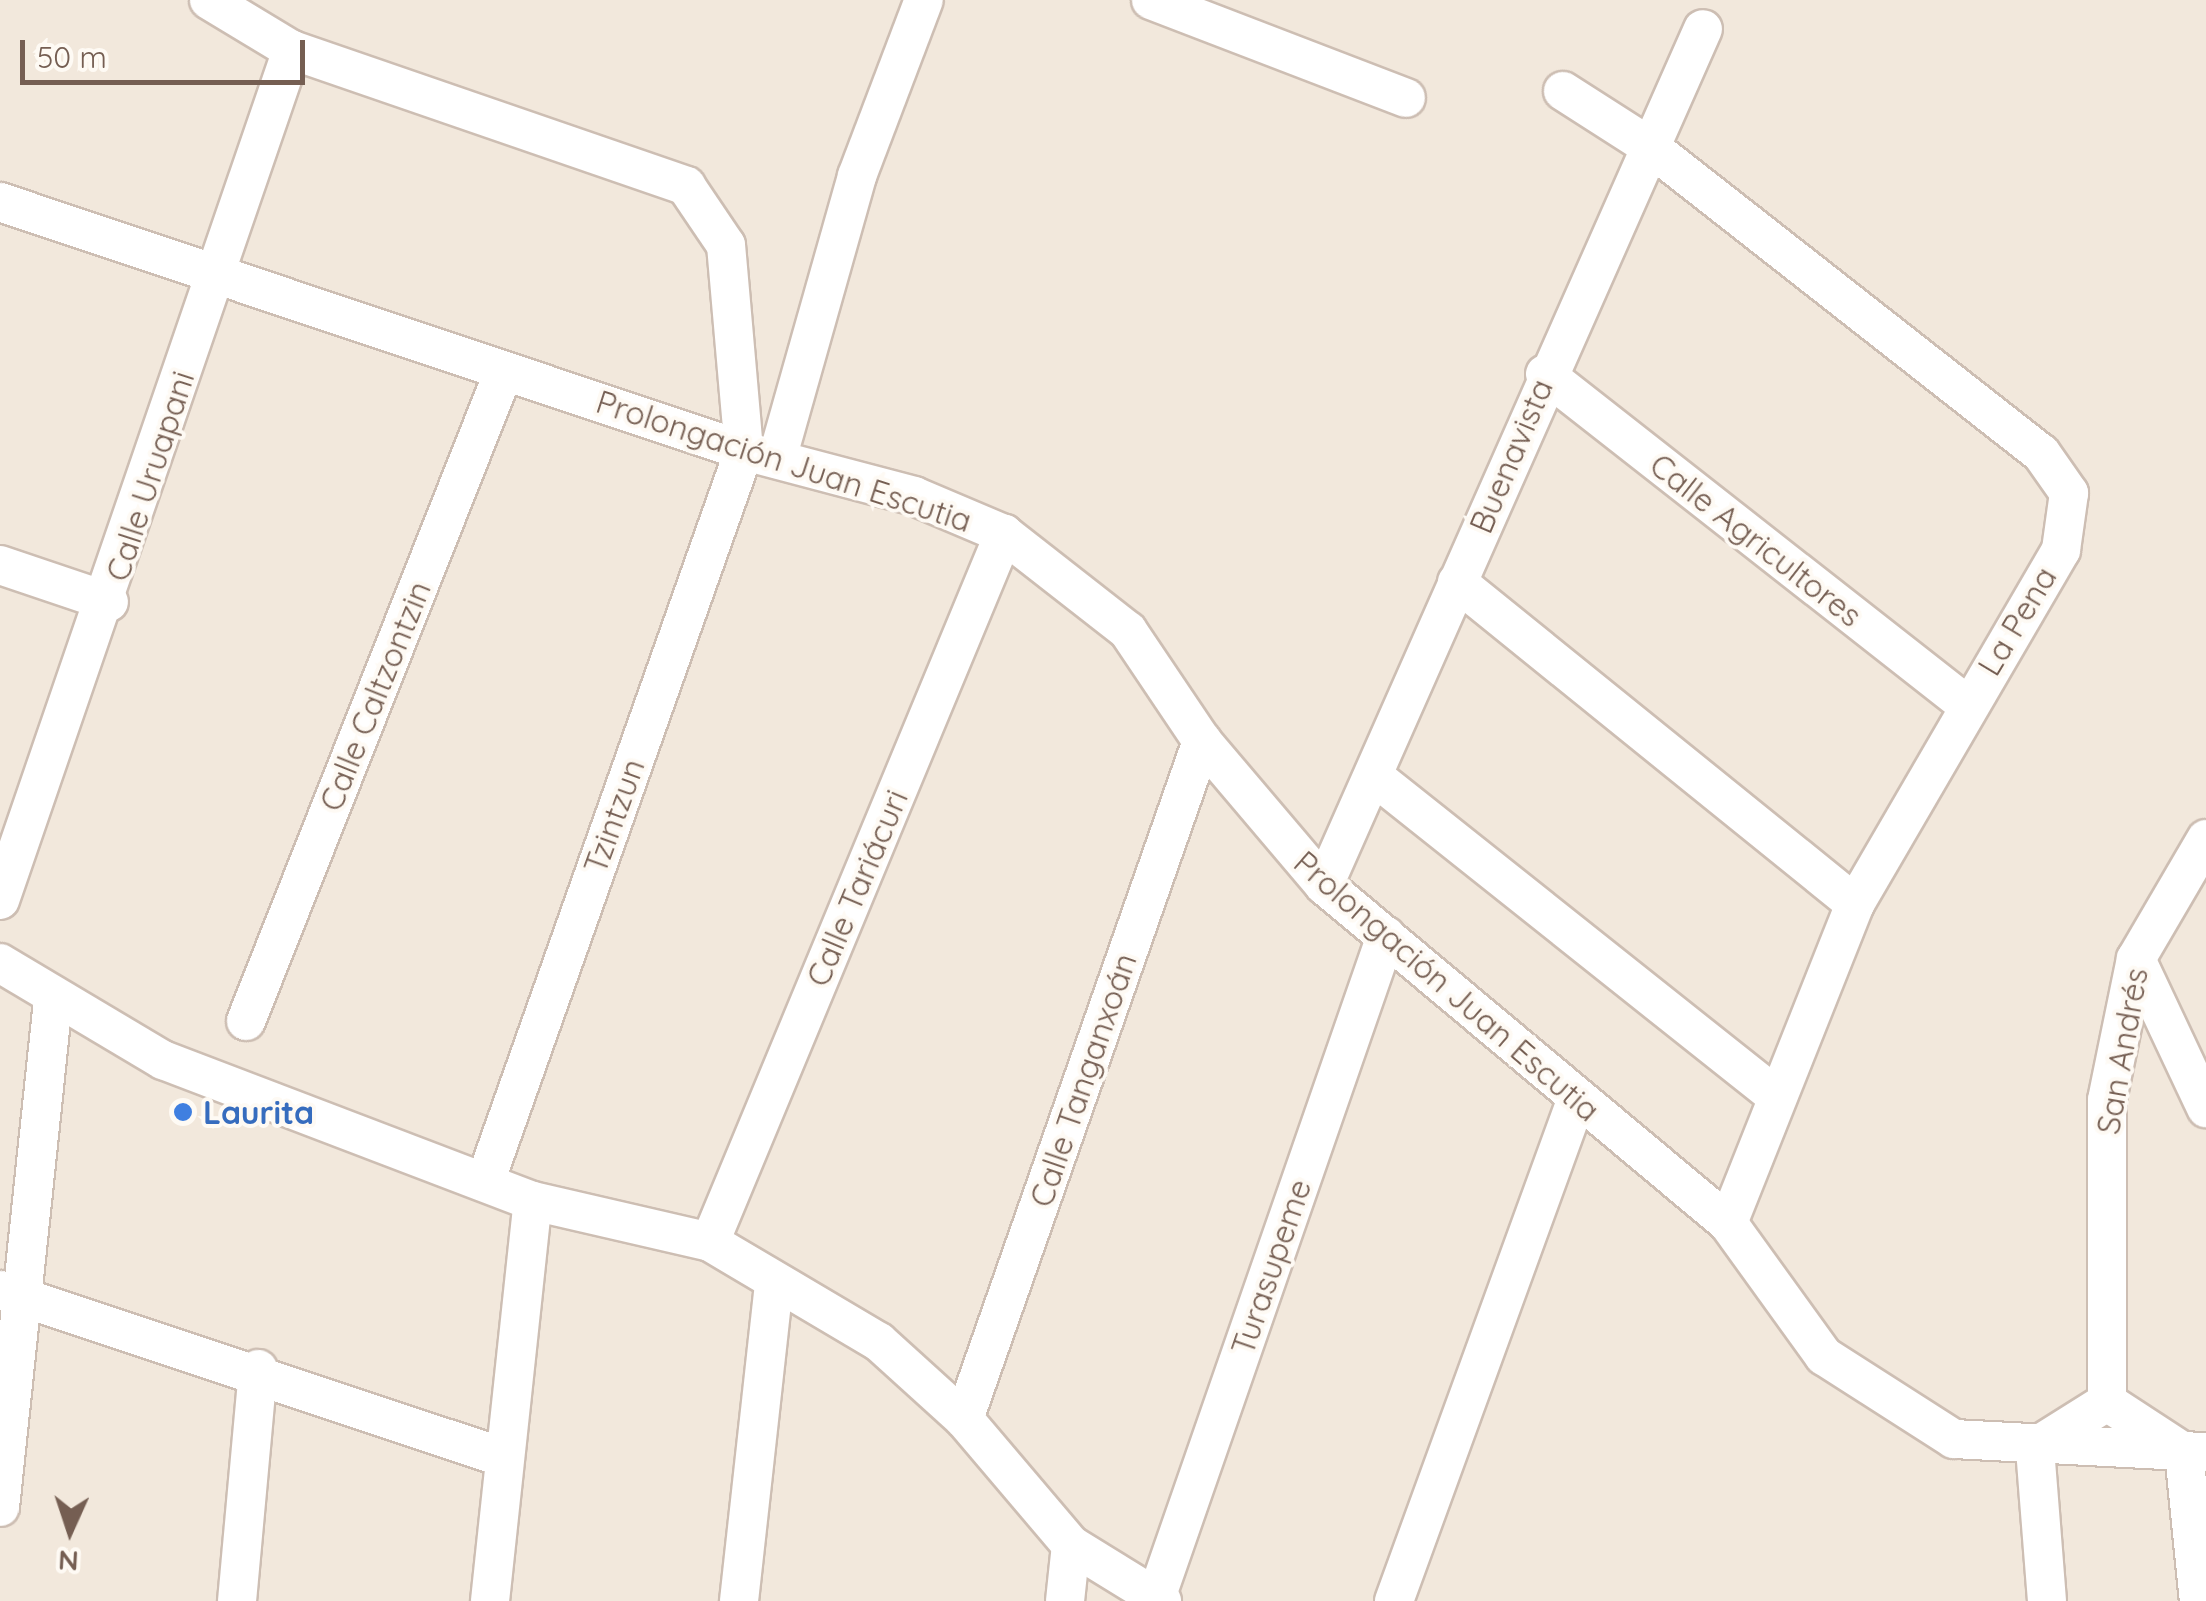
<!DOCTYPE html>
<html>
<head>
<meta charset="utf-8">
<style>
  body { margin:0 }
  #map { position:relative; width:2206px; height:1601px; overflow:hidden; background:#fbf6ed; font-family:Quicksand,sans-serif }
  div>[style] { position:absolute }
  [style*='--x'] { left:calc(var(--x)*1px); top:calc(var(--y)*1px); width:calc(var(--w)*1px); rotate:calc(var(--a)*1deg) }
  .residential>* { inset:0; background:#f2e8dc; transform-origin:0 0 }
  .roads { filter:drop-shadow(2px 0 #cdbeb3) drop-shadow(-2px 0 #cdbeb3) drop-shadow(0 2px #cdbeb3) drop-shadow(0 -2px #cdbeb3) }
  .minor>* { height:38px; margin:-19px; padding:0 19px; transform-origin:19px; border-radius:19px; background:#fff }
  .dots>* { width:28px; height:28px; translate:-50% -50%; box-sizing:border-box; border:5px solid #fefaf4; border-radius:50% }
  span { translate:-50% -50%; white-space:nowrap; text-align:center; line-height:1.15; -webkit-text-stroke:8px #fefaf4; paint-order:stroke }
  .street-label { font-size:32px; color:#755e52 }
  .shop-label { font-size:32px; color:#366cbe; font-weight:700 }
  .left { translate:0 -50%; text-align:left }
  .north { position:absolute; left:20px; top:1481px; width:100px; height:100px; -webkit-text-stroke:8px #fefaf4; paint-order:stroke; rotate:183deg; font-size:28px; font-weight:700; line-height:40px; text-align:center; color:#755e52 }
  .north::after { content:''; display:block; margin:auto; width:35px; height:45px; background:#755e52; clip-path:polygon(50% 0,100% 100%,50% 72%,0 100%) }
  .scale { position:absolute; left:20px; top:40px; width:285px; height:45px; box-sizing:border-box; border:5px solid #755e52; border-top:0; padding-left:12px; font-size:30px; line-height:35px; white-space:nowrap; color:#755e52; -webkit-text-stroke:8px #fefaf4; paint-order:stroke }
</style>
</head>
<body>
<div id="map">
  <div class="residential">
    <div style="left:0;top:0;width:2206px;height:1601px"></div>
  </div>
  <div class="roads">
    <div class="minor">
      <div style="--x:209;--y:0;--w:97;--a:31.1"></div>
      <div style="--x:292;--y:50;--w:417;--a:19"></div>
      <div style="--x:686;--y:186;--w:71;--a:55.9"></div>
      <div style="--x:726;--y:245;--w:207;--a:85"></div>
      <div style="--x:744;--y:451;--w:776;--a:109.51"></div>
      <div style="--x:1151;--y:0;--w:273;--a:21"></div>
      <div style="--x:1563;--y:91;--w:102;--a:32.6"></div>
      <div style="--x:1649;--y:146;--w:498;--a:38.1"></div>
      <div style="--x:2041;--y:453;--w:49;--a:55"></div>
      <div style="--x:2069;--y:493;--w:58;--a:98"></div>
      <div style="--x:2061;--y:550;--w:410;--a:120.2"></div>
      <div style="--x:1855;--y:904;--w:343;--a:111.7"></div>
      <div style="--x:0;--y:202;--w:785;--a:18.5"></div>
      <div style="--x:744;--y:451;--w:176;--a:14.8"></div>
      <div style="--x:914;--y:496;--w:98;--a:22.9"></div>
      <div style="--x:1004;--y:534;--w:157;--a:38"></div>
      <div style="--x:1128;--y:631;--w:133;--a:56.1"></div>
      <div style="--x:1202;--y:741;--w:189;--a:49.7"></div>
      <div style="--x:1324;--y:885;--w:527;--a:39.92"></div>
      <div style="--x:1728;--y:1223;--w:164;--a:54.2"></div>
      <div style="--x:1824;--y:1356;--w:154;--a:32.6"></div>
      <div style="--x:1954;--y:1439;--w:252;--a:3"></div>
      <div style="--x:1545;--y:374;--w:536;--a:38.11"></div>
      <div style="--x:777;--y:459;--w:294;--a:-74.2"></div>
      <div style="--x:857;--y:176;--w:188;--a:-69.2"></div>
      <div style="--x:0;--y:565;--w:115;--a:18.7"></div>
      <div style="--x:1457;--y:582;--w:512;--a:38.97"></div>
      <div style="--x:1376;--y:778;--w:506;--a:38.5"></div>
      <div style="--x:1324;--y:885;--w:936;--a:-66.12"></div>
      <div style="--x:0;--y:900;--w:899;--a:-71.04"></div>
      <div style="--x:2136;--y:959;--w:165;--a:64.8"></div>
      <div style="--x:0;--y:963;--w:190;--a:30.8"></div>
      <div style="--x:163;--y:1060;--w:396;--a:20.9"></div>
      <div style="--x:533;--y:1201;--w:182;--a:13"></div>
      <div style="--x:710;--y:1242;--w:196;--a:30.6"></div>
      <div style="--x:879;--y:1342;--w:115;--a:42.2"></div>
      <div style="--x:964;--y:1419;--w:165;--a:49.7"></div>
      <div style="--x:1071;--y:1545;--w:107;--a:31.6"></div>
      <div style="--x:246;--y:1021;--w:699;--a:-68.35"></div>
      <div style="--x:710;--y:1242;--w:767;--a:-67.45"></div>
      <div style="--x:0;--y:1290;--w:529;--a:18.4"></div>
      <div style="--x:2107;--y:1402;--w:302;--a:-90"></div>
      <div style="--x:2107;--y:1100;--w:144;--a:-78.4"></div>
      <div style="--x:2136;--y:959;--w:139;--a:-59.7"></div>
      <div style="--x:2107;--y:1402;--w:90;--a:33.2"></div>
      <div style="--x:964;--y:1419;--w:719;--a:-70.66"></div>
      <div style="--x:2184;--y:1452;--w:150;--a:84.3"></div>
      <div style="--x:0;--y:1507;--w:509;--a:-84.02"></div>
      <div style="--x:1156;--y:1598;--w:701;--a:-70.84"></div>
      <div style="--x:237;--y:1601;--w:233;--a:-84.8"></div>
      <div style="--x:490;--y:1601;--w:402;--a:-83.9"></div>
      <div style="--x:739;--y:1601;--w:320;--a:-83.7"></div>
      <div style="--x:1065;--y:1601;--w:56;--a:-83.9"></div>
      <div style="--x:1394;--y:1601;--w:532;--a:-70"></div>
      <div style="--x:2047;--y:1601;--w:154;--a:-94.5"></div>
      <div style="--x:2035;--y:1447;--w:85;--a:-32"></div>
    </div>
  </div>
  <div class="dots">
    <div style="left:183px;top:1112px;background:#3f7fe0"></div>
  </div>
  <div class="street-label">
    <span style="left:1511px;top:456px;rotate:-67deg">Buenavista</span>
    <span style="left:784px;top:461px;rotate:18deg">Prolongación Juan Escutia</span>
    <span style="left:150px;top:476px;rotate:-72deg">Calle Uruapani</span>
    <span style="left:1756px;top:540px;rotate:38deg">Calle Agricultores</span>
    <span style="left:2017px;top:621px;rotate:-59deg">La Pena</span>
    <span style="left:375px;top:696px;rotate:-68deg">Calle Caltzontzin</span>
    <span style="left:614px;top:816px;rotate:-70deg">Tzintzun</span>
    <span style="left:857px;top:888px;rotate:-67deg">Calle Tariácuri</span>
    <span style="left:1447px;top:986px;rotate:41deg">Prolongación Juan Escutia</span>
    <span style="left:2122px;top:1051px;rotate:-80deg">San Andrés</span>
    <span style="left:1083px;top:1080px;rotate:-71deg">Calle Tanganxoán</span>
    <span style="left:1271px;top:1267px;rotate:-71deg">Turasupeme</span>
  </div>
  <div class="shop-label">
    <span class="left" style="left:203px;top:1112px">Laurita</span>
  </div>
  <div class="north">N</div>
  <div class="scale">50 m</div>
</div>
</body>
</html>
